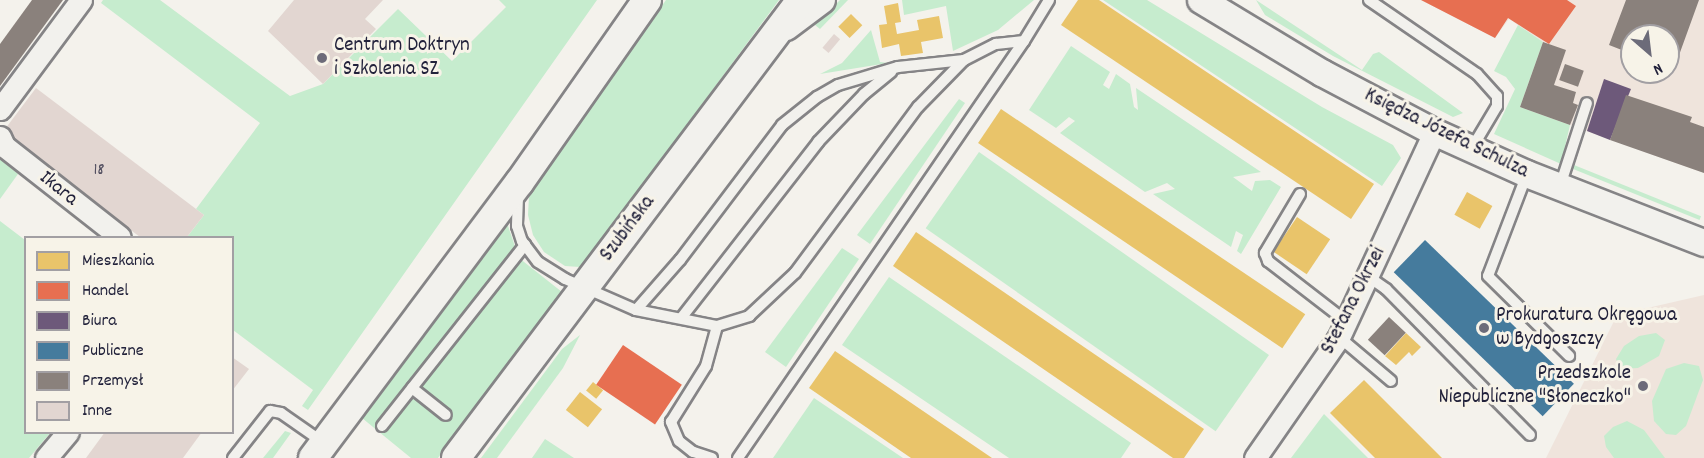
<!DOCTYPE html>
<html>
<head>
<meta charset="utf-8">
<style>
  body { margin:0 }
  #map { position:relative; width:1704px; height:458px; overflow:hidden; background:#f4f2ec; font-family:Dekko,sans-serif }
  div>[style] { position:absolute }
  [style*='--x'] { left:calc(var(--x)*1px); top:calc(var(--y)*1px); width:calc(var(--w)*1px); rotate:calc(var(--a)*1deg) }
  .built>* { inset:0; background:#efe4dc }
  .green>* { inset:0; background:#c6ecce; transform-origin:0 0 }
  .homes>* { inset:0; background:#e9c46a; transform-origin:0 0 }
  .shops>* { inset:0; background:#e76f51; transform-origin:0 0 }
  .offices>* { inset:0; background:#6d597a }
  .public>* { inset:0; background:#457b9d; transform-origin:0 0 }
  .industry>* { inset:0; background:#8a817c; transform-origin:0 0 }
  .building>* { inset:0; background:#e2d6d1; transform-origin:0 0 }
  .roads { filter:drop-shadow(2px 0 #858486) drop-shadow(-2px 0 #858486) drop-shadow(0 2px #858486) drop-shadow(0 -2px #858486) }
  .service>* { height:10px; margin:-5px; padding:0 5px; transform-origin:5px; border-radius:5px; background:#f2f1ed }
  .minor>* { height:21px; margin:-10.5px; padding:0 10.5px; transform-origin:10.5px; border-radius:10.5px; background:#f2f1ed }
  .tertiary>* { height:26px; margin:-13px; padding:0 13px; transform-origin:13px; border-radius:13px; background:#f2f1ed }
  .secondary>* { height:28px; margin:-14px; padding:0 14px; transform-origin:14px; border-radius:14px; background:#f2f1ed }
  .dots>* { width:16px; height:16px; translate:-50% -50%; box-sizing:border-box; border:3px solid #f7f3e8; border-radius:50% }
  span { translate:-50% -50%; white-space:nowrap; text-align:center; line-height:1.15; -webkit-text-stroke:6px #f7f3e8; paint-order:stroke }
  .number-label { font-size:18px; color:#524f60 }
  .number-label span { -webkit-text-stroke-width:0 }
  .poi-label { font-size:21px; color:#22223b }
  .left { translate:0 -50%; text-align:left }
  .right { translate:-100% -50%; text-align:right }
  .street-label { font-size:21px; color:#22223b }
  .legend { position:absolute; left:24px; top:236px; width:210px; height:198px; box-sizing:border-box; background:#f7f3e8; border:2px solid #a29fa3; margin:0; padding:8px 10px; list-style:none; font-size:18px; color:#22223b }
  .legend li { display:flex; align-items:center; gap:12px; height:30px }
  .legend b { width:30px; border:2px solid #a29fa3 }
  .north { position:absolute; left:1620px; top:24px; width:60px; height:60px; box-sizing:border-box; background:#f7f3e8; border:2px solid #a29fa3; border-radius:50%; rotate:152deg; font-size:16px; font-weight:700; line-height:24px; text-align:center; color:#22223b }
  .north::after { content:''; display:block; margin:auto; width:21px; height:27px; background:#6c6b79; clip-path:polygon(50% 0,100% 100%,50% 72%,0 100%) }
</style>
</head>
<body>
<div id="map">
  <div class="built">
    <div style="clip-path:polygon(evenodd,1421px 0,1704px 0,1704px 173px,1520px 107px,1543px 42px,1509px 19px,1495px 38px,1421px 0,1632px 36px,1668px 36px,1668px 72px,1632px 72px,1632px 36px)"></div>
    <div style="clip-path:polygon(1704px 295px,1704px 458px,1546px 458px,1617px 315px)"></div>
  </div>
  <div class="green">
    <div style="clip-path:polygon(103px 0,160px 0,290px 96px,323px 84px,398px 9px,452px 61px,506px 7px,499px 0,597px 0,308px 410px,302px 406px,313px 390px,233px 330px,232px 237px,187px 237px,204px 215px,196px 209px,260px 123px,101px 3px)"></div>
    <div style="clip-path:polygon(666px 0,779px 0,587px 260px,580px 267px,565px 266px,544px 252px,533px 235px,528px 215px,529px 196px)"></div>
    <div style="clip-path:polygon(840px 0,848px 0,820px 29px,815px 25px)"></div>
    <div style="clip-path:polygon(883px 0,1034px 0,998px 30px,953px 51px,946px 6px,904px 15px,902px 0)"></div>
    <div style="clip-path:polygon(1103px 0,1147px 0,1322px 107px,1393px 145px,1401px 158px,1382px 186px)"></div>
    <div style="clip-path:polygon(1256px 0,1362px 70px,1373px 54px,1379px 52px,1463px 113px,1453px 117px,1333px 56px,1265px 15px)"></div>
    <div style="clip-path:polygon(1518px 25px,1543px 42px,1520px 107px,1570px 125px,1561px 164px,1494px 134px,1515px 89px,1506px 77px,1494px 71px)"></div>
    <div style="clip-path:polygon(871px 30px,880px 62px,888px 63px,820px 74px,842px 63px)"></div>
    <div style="clip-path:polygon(1071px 46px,1110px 72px,1103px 85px,1109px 89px,1116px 74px,1130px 84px,1134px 107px,1138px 110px,1136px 88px,1261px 172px,1233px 177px,1252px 191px,1255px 181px,1270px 180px,1281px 187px,1241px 254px,1237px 251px,1243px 235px,1236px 231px,1231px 247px,1153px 194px,1175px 189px,1167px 183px,1145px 192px,1060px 133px,1075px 121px,1069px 117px,1056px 128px,1029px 110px)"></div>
    <div style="clip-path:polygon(959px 99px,965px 103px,870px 244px,857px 235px)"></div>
    <div style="left:979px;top:152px;width:354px;height:93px;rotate:35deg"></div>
    <div style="clip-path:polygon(0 159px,18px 174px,0 199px)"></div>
    <div style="left:1574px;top:165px;width:137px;height:4px;rotate:22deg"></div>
    <div style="clip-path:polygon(0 221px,25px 240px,26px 432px,50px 433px,29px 458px,0 458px)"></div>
    <div style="clip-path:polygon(507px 223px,519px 258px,562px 292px,438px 458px,411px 458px,362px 418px)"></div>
    <div style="clip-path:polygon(842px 248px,859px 259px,786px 367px,765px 352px)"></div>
    <div style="clip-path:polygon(889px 277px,1131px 443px,1121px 458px,1009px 458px,842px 345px)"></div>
    <div style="clip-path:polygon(1656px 333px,1665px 340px,1659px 356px,1638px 368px,1620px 369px,1616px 359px,1624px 346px,1639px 336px)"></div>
    <div style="clip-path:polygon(580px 335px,563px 368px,497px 458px,481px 458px,562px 349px)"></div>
    <div style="clip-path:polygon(1684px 363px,1699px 366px,1703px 380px,1686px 426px,1676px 435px,1666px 434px,1654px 421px,1652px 401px,1666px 369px)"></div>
    <div style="clip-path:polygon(814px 398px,903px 458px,773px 458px)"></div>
    <div style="clip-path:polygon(1324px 414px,1368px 458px,1291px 458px)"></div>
    <div style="clip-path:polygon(1627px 421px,1644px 430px,1665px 458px,1614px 458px,1606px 447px,1604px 436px,1613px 427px)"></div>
    <div style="clip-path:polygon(285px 431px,291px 433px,273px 458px,263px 458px)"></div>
    <div style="clip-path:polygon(545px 439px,574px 458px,532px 458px)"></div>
  </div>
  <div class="homes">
    <div style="clip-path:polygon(1078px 0,1099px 0,1374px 184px,1351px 219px,1061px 25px)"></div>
    <div style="clip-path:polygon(898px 3px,901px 22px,895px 23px,897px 34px,919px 30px,917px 20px,939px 16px,943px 38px,921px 42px,923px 53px,901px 56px,899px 44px,882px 48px,879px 25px,887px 24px,884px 6px)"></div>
    <div style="left:851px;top:14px;width:16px;height:18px;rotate:45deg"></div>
    <div style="left:1001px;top:109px;width:367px;height:41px;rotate:34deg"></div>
    <div style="left:1467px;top:192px;width:29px;height:26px;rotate:29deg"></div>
    <div style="left:1297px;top:217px;width:40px;height:42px;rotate:34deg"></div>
    <div style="clip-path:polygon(916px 232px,1204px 429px,1184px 458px,1173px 458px,893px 266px)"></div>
    <div style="clip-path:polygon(1406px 333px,1421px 347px,1412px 356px,1409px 352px,1396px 365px,1385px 356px)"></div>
    <div style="clip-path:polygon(835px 351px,992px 458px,911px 458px,809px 388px)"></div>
    <div style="clip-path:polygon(1364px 380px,1442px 458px,1375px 458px,1330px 413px)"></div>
    <div style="left:593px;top:382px;width:13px;height:11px;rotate:39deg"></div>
    <div style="left:580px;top:392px;width:28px;height:23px;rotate:38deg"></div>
  </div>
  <div class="shops">
    <div style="clip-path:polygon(1421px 0,1567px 0,1576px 6px,1549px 44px,1508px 18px,1495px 38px)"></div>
    <div style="left:623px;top:345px;width:71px;height:48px;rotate:34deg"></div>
  </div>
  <div class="offices">
    <div style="clip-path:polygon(1604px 79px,1631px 89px,1610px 140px,1587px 131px)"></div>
  </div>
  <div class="public">
    <div style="left:1425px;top:240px;width:207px;height:45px;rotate:44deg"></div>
  </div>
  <div class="industry">
    <div style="clip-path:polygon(32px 0,63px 0,0 86px,0 44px)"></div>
    <div style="clip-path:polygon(1626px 0,1699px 0,1674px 69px,1668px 67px,1668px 36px,1632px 36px,1632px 54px,1609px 45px)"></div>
    <div style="clip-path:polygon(1543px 42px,1566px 50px,1554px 85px,1576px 92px,1573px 103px,1578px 105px,1570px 125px,1520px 107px)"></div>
    <div style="left:1565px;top:64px;width:20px;height:17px;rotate:20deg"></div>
    <div style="clip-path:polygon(1626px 95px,1692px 117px,1690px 122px,1704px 127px,1704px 173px,1610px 140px)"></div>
    <div style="left:1389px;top:317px;width:23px;height:31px;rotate:43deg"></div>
  </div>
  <div class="building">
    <div style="clip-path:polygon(294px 0,383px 0,365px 19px,376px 29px,323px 84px,268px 31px)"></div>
    <div style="left:834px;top:34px;width:8px;height:18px;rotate:40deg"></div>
    <div style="clip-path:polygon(36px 88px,204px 215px,187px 237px,140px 237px,2px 133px)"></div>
    <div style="clip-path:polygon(232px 357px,249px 369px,232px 391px)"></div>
    <div style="clip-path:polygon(105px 432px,202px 432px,183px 458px,86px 458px)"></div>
  </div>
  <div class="roads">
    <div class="service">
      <div style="--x:1369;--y:0;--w:131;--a:34.4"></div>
      <div style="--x:1477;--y:74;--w:30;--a:48"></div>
      <div style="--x:1497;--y:96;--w:10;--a:90"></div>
      <div style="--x:1497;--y:106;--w:49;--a:120.8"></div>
      <div style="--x:1527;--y:174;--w:109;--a:110.9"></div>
      <div style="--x:1488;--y:276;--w:114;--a:44.6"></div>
      <div style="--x:1560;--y:186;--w:87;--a:-72"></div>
      <div style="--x:1300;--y:194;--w:69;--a:120.7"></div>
      <div style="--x:1265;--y:253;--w:9;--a:69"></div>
      <div style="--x:1268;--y:261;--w:100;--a:37.7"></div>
      <div style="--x:518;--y:196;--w:30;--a:92"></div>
      <div style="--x:517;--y:226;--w:16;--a:72"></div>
      <div style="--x:522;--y:241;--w:26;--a:53"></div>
      <div style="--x:538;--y:262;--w:32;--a:32"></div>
      <div style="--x:565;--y:279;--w:77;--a:23.6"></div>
      <div style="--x:636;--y:310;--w:83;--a:11.2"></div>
      <div style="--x:717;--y:326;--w:34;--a:-17"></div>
      <div style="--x:749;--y:316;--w:63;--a:-43.1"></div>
      <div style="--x:795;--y:273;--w:207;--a:-53.5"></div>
      <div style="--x:918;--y:107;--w:66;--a:-45.6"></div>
      <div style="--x:964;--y:60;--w:36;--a:-27"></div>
      <div style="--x:996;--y:44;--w:28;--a:-6"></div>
      <div style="--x:1024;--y:41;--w:48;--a:-58.6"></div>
      <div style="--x:1369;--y:277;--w:21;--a:35"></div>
      <div style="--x:1386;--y:289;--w:205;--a:45.4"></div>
      <div style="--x:636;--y:310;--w:67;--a:-48.7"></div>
      <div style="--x:680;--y:260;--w:169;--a:-52.9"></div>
      <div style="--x:782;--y:125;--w:45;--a:-38.7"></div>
      <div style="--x:817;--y:97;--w:24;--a:-30"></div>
      <div style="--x:838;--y:85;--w:63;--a:-16.7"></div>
      <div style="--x:898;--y:67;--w:66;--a:-6.1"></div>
      <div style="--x:682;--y:317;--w:222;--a:-52.1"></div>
      <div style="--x:818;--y:142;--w:66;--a:-46.2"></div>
      <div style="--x:864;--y:94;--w:35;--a:-39"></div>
      <div style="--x:1339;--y:337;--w:68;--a:40.2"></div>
      <div style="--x:412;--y:388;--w:43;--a:38.5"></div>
      <div style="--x:382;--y:426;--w:231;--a:-51.7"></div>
      <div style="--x:233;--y:458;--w:60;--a:-51.8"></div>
      <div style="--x:270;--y:411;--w:11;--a:10"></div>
      <div style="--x:281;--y:413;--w:52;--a:34.9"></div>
      <div style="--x:712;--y:458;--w:20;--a:-162"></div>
      <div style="--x:693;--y:452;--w:18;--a:-142"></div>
      <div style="--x:679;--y:441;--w:21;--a:-113"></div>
      <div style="--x:671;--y:422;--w:66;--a:-58"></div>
      <div style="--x:706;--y:366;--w:41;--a:-74.6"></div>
      <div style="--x:738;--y:458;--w:506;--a:-55.56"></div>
    </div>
    <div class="minor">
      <div style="--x:0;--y:109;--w:136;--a:-53.4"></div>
      <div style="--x:0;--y:137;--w:10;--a:66"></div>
      <div style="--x:4;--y:146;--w:147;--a:38.1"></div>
      <div style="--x:46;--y:458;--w:34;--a:-50"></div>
      <div style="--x:1255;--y:458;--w:147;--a:-55.2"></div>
      <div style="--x:1339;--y:337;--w:226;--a:-65.1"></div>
    </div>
    <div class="tertiary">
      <div style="--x:1201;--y:0;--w:141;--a:31.1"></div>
      <div style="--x:1322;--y:73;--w:127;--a:27.8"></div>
      <div style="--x:1434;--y:132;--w:102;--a:24.3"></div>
      <div style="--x:1527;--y:174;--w:190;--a:21.3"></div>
      <div style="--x:786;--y:27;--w:45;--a:-36.9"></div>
    </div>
    <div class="secondary">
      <div style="--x:313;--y:458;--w:344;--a:-53.2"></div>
      <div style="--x:519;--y:183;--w:223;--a:-55"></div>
      <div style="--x:456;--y:458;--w:573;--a:-53.01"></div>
    </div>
  </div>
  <div class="dots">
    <div style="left:322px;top:58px;background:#6c6b79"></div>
    <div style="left:1484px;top:328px;background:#6c6b79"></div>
    <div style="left:1643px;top:386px;background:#6c6b79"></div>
  </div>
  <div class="number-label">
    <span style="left:99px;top:171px">18</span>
  </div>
  <div class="poi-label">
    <span class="left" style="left:334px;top:58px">Centrum Doktryn<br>i Szkolenia SZ</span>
    <span class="left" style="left:1496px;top:328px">Prokuratura Okręgowa<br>w Bydgoszczy</span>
    <span class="right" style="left:1631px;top:386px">Przedszkole<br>Niepubliczne "Słoneczko"</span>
  </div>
  <div class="street-label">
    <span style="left:1446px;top:134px;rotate:26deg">Księdza Józefa Schulza</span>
    <span style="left:58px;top:189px;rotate:39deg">Ikara</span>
    <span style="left:628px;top:229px;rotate:-53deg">Szubińska</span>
    <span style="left:1354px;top:301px;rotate:-63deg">Stefana Okrzei</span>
  </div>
  <ul class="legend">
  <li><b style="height:16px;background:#e9c46a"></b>Mieszkania</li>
  <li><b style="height:16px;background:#e76f51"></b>Handel</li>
  <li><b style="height:16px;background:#6d597a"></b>Biura</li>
  <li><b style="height:16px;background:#457b9d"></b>Publiczne</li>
  <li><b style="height:16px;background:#8a817c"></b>Przemysł</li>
  <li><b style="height:16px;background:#e2d6d1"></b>Inne</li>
  </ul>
  <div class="north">N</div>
</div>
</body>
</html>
